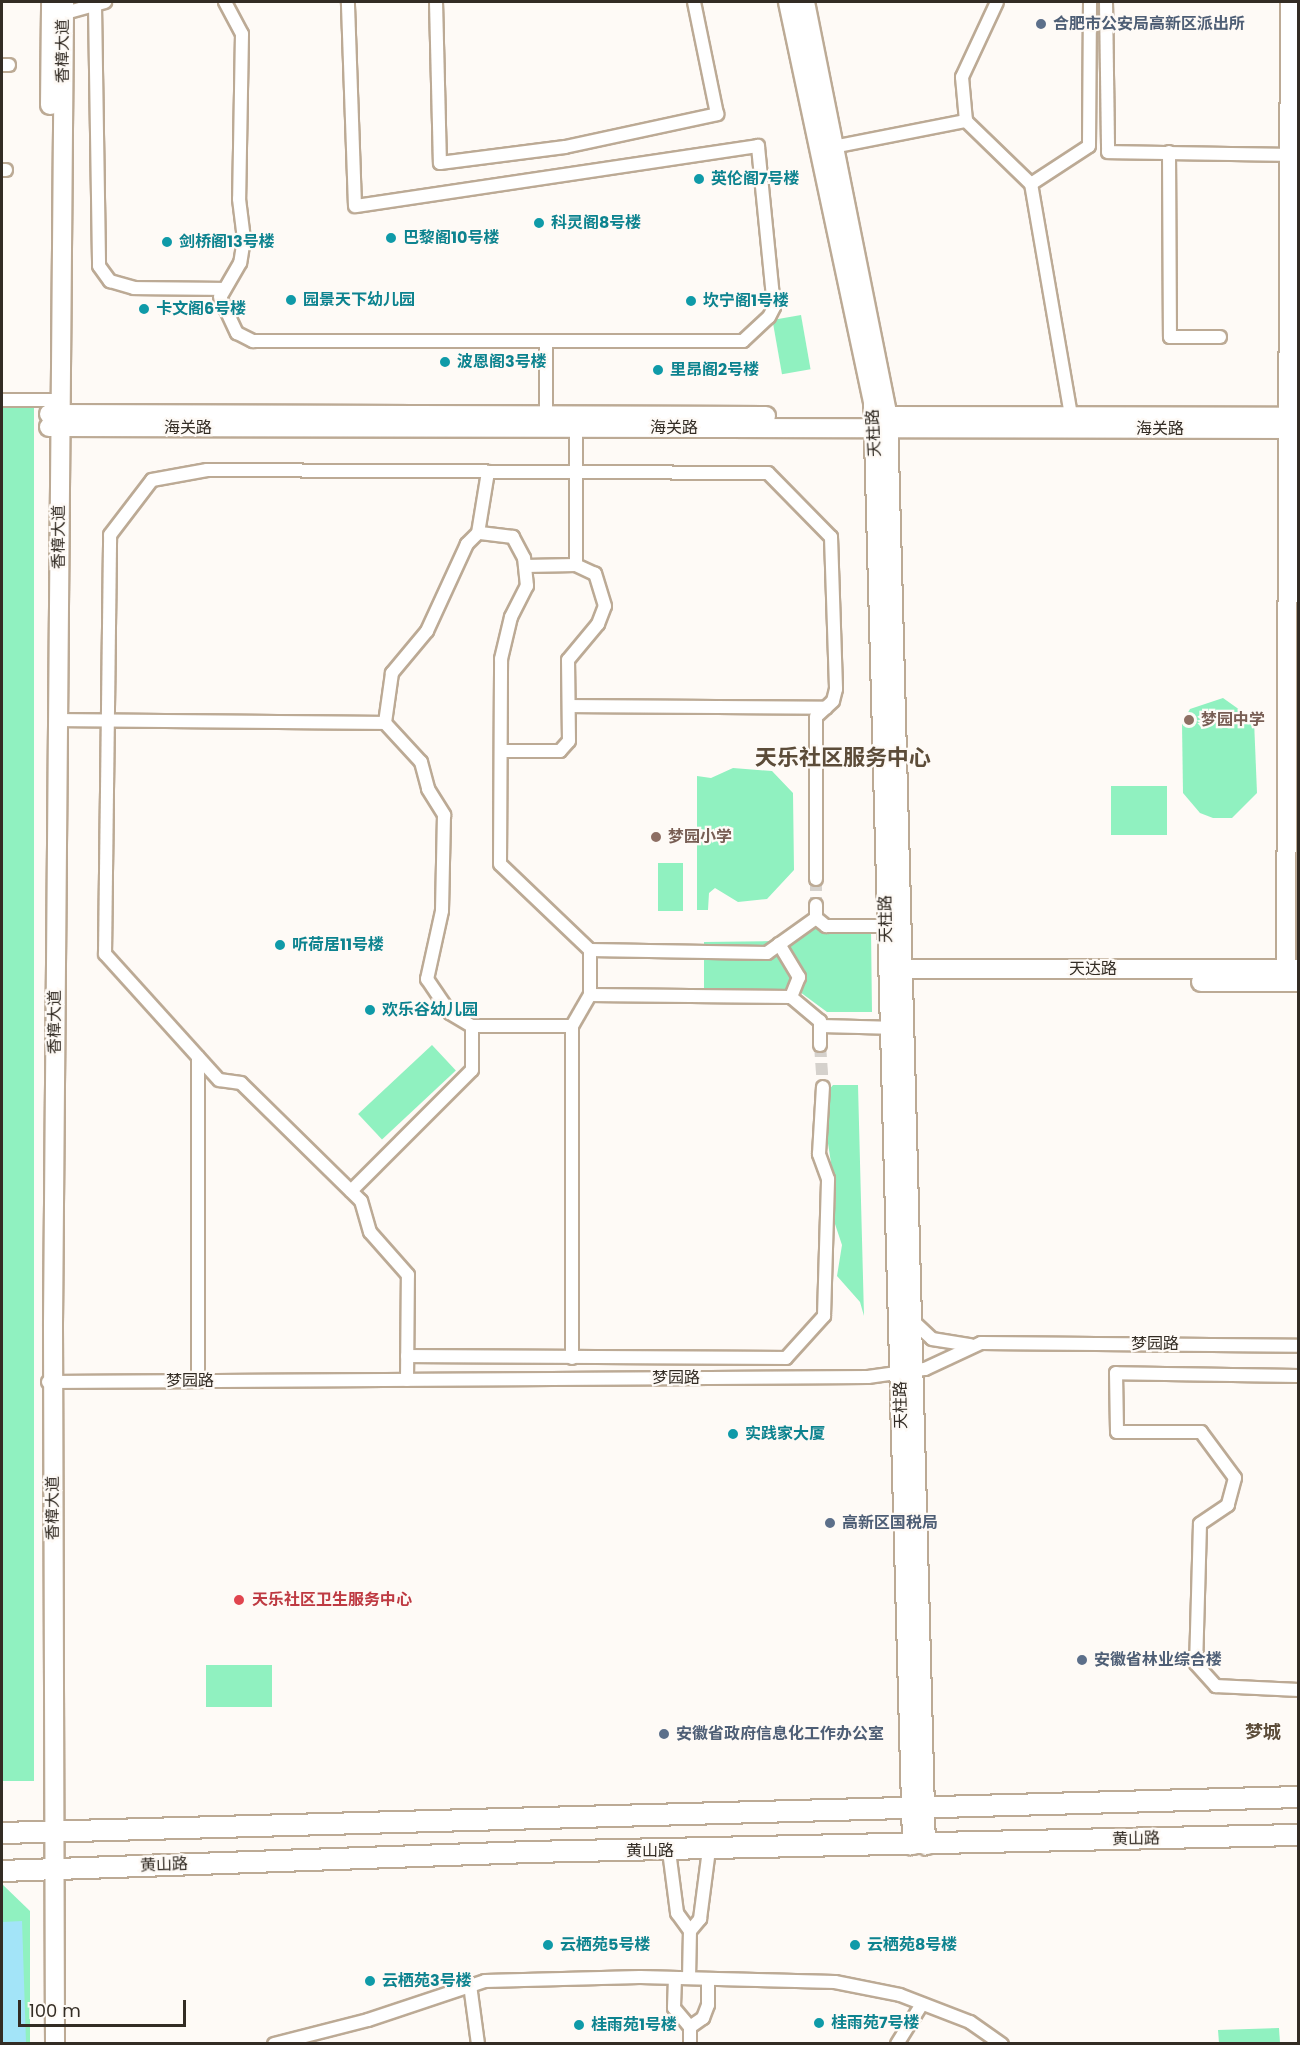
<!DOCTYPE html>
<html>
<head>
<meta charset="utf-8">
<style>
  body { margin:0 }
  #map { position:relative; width:1300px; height:2045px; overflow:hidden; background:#fefaf6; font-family:Poppins,"Noto Sans SC",sans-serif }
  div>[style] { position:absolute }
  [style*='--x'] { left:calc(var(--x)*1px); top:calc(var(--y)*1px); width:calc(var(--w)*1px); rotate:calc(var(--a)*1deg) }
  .green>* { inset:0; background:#90f1c0; transform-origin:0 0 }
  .water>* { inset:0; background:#a3e4f8 }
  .street-tunnel>* { height:12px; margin-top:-6px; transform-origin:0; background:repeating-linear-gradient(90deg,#d5d1cc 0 12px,transparent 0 18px) }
  .roads { filter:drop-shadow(2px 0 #bcaa95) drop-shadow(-2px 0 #bcaa95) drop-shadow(0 2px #bcaa95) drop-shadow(0 -2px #bcaa95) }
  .street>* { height:12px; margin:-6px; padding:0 6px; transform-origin:6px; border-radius:6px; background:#fff }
  .secondary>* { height:18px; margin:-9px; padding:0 9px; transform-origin:9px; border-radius:9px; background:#fff }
  .primary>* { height:20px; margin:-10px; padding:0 10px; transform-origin:10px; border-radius:10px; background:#fff }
  .dots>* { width:16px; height:16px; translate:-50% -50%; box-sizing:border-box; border:3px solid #fefaf6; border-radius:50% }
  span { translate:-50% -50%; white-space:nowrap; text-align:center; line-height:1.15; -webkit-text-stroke:4.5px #fefaf6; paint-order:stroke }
  .service-label { font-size:16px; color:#4e5e75; font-weight:700 }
  .left { translate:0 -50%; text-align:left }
  .street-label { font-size:16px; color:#332c24 }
  .culture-label { font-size:16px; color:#0d838f; font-weight:700 }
  .education-label { font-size:16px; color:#785e54; font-weight:700 }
  .health-label { font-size:16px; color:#be3a42; font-weight:700 }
  .neighbourhood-label { font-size:18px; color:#5c4c39; font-weight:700 }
  .district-label { font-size:22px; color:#5c4c39; font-weight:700 }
  .frame { position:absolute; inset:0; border:3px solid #332c24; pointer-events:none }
  .scale { position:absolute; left:18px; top:2000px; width:168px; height:27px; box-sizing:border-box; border:3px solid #332c24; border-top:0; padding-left:8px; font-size:18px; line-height:21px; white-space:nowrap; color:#332c24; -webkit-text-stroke:4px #fefaf6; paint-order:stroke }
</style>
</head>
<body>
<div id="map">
  <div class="green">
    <div style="left:801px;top:315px;width:55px;height:29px;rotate:80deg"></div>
    <div style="left:34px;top:407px;width:1374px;height:32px;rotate:90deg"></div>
    <div style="clip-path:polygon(1223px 698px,1254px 720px,1257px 793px,1232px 818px,1213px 818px,1200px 813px,1183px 793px,1182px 723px,1190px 709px)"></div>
    <div style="clip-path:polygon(733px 768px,772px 771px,793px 793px,794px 870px,767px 899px,738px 902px,715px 888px,709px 893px,708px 910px,697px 910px,697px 776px,711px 778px)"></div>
    <div style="left:1111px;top:786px;width:56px;height:49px"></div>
    <div style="left:658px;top:863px;width:25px;height:48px"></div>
    <div style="clip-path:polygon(795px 923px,858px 924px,871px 929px,872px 1012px,827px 1012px,800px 992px,704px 991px,704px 942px,773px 941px)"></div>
    <div style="left:432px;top:1045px;width:35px;height:101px;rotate:47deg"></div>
    <div style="clip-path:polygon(833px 1085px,858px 1085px,864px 1316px,860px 1302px,837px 1276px,842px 1245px,834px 1221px,836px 1195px,827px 1137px,827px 1092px)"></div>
    <div style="left:206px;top:1665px;width:66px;height:42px"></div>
    <div style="clip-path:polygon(2px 1884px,30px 1911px,30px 2043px,2px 2043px)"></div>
    <div style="clip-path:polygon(1279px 2028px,1280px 2043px,1219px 2043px,1218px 2030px)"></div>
  </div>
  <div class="water">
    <div style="clip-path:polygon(22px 1921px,26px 2043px,2px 2043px,2px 1922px)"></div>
  </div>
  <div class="street-tunnel">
    <div style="--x:816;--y:879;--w:26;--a:90"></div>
    <div style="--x:820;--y:1045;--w:42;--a:85.9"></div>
  </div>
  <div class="roads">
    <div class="street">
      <div style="--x:225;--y:2;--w:36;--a:62"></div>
      <div style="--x:242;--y:34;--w:165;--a:91"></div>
      <div style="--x:239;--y:199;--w:40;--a:82.9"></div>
      <div style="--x:244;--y:239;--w:24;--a:99"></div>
      <div style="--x:240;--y:263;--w:39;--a:120"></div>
      <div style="--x:220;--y:297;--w:40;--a:65"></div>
      <div style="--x:237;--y:333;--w:18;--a:27"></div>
      <div style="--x:253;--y:341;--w:490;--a:0"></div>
      <div style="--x:743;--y:341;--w:35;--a:-43"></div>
      <div style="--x:769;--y:317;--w:11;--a:-63"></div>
      <div style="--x:774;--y:307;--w:162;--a:-95.7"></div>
      <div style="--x:758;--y:146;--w:407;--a:171.5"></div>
      <div style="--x:355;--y:206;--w:204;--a:-92"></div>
      <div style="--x:436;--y:2;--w:161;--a:88.6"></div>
      <div style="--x:440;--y:163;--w:126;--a:-7.3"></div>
      <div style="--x:565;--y:147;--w:156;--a:-12.2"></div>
      <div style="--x:717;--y:114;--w:114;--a:-101.6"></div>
      <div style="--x:997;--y:2;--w:83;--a:115"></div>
      <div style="--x:962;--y:77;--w:44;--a:84.8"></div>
      <div style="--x:966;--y:121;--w:91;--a:44.1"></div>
      <div style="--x:1106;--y:2;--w:150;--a:89.2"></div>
      <div style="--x:1108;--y:152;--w:181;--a:0.9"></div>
      <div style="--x:95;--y:6;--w:260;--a:89.1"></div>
      <div style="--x:99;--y:266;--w:19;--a:54"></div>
      <div style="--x:110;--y:281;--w:25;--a:16"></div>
      <div style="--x:134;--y:288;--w:90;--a:0.6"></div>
      <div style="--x:58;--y:15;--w:49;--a:-15.5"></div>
      <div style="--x:2;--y:65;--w:7;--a:0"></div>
      <div style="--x:828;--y:148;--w:141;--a:-11.1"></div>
      <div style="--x:1169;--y:152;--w:185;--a:89.7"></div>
      <div style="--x:1170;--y:337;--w:50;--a:0"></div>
      <div style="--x:2;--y:170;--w:4;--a:0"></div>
      <div style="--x:546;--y:344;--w:77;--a:90"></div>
      <div style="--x:2;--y:400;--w:58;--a:0"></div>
      <div style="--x:1072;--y:421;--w:241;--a:-99.8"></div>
      <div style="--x:1031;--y:184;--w:69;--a:-33.2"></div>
      <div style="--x:1089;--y:146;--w:144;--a:-89.6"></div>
      <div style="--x:478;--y:533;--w:62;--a:-80.7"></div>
      <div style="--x:576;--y:565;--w:143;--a:-90"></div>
      <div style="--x:569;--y:706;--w:257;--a:0.4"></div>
      <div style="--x:58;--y:720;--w:327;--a:0.5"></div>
      <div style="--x:385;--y:723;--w:53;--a:47.3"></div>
      <div style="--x:421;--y:762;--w:28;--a:75"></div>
      <div style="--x:428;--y:789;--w:31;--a:58"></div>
      <div style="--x:444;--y:815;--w:96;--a:91.2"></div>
      <div style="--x:442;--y:911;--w:70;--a:102.4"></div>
      <div style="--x:427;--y:979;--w:41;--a:55.9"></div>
      <div style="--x:450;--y:1013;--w:26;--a:31"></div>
      <div style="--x:472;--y:1026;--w:100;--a:0"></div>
      <div style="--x:572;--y:1026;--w:36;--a:-60"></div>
      <div style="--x:590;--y:995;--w:45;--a:-90"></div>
      <div style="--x:590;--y:950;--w:124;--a:-136.3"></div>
      <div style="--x:500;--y:864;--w:205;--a:-89.7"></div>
      <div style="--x:501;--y:659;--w:43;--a:-76.6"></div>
      <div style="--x:511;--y:617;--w:35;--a:-63"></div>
      <div style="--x:527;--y:586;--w:28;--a:-96"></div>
      <div style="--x:524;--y:558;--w:24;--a:-118"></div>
      <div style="--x:513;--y:537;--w:35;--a:-173"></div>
      <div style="--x:478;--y:533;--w:16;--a:135"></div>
      <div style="--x:467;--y:544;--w:96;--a:114.7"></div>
      <div style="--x:427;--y:631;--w:55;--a:129.8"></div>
      <div style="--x:392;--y:673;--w:50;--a:98"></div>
      <div style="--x:501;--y:751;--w:59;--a:0"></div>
      <div style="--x:560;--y:751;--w:13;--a:-48"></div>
      <div style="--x:569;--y:741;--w:81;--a:-90.7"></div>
      <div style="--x:568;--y:660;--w:47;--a:-50.2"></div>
      <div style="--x:598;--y:624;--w:19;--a:-69"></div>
      <div style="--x:605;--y:606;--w:34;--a:-107"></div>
      <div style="--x:595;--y:574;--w:21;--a:-155"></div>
      <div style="--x:576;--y:565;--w:51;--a:178.9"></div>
      <div style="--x:816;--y:905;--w:13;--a:90"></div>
      <div style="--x:816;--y:918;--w:13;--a:39"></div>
      <div style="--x:826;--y:926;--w:67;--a:0"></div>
      <div style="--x:779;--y:944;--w:39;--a:59"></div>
      <div style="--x:799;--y:977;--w:22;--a:112"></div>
      <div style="--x:590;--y:950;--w:177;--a:1"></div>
      <div style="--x:767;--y:953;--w:60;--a:-35.5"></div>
      <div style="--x:590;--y:995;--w:201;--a:0.6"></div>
      <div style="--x:791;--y:997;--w:38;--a:40"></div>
      <div style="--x:820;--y:1021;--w:24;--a:90"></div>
      <div style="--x:572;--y:1026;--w:332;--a:90"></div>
      <div style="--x:821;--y:1026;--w:77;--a:1.5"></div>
      <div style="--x:198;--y:1057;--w:324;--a:90"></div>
      <div style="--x:351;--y:1191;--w:171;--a:-45"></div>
      <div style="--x:472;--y:1070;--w:44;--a:-90"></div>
      <div style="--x:915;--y:1323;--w:23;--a:43"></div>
      <div style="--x:932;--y:1339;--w:39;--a:9"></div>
      <div style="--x:407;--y:1356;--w:379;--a:0.3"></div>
      <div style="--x:786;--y:1358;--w:57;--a:-47.9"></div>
      <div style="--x:824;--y:1316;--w:137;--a:-88.3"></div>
      <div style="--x:828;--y:1179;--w:27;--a:-110"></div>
      <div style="--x:819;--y:1154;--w:67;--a:-86.6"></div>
      <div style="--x:1298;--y:1376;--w:182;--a:-179.1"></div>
      <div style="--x:1116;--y:1373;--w:59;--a:89"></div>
      <div style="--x:1117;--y:1432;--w:84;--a:0"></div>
      <div style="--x:1201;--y:1432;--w:57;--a:53.5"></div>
      <div style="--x:1235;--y:1478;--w:28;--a:105"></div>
      <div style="--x:1228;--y:1505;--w:34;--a:146"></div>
      <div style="--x:1200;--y:1524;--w:140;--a:91.6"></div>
      <div style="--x:1196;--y:1664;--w:30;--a:48"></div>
      <div style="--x:1216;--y:1686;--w:82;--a:2.8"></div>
      <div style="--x:407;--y:1380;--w:105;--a:-89.5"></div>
      <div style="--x:408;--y:1275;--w:57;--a:-131.5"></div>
      <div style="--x:370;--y:1232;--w:32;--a:-106"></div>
      <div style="--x:361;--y:1201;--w:168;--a:-135.5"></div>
      <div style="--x:241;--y:1083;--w:22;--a:-172"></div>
      <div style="--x:219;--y:1080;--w:170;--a:-132.1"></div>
      <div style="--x:105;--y:954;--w:419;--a:-89.3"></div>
      <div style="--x:110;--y:535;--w:69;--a:-52.6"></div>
      <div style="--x:152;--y:480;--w:56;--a:-10.3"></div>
      <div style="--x:207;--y:470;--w:561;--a:0.31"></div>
      <div style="--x:768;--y:473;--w:90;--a:45.5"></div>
      <div style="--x:831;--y:537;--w:152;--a:88.1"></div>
      <div style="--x:836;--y:689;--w:12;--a:104"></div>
      <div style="--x:833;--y:701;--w:23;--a:137"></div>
      <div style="--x:816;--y:717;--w:162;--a:90"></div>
      <div style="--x:48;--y:1382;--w:820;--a:-0.35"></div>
      <div style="--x:868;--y:1377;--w:58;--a:-8"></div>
      <div style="--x:925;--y:1369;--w:62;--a:-24.9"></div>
      <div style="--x:981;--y:1343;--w:317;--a:0.5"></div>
      <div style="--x:669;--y:1851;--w:63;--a:82.6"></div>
      <div style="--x:677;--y:1913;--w:22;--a:54"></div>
      <div style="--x:675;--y:1978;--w:30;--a:92"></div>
      <div style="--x:674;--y:2008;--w:25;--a:50"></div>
      <div style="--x:689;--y:1978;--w:47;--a:-88.8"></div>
      <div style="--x:690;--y:1931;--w:16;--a:-50"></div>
      <div style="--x:700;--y:1919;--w:70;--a:-82.6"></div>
      <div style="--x:470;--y:1985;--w:60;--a:82.3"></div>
      <div style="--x:690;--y:2027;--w:16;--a:-35"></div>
      <div style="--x:703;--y:2018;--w:14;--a:-69"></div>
      <div style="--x:708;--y:2005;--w:26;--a:-90"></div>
      <div style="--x:274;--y:2044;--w:97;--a:-14.3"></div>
      <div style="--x:368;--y:2020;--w:123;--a:-18.4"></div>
      <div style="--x:485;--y:1981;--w:155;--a:-1.5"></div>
      <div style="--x:640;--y:1977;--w:195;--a:1.5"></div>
      <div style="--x:835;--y:1982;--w:66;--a:11.3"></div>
      <div style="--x:900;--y:1995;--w:75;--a:21.1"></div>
      <div style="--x:970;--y:2022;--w:39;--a:35"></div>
      <div style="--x:690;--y:2044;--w:17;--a:-90"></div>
      <div style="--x:897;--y:2044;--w:47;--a:-58"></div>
    </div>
    <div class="secondary">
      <div style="--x:788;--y:2;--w:408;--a:78"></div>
      <div style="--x:873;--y:401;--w:1445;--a:88.45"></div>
      <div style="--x:805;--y:2;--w:422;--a:78.7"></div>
      <div style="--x:888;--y:416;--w:1430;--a:88.48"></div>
      <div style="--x:50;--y:105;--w:103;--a:-89.4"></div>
      <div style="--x:49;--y:414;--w:717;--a:0.16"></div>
      <div style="--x:877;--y:416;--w:421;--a:0.1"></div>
      <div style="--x:49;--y:427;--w:1249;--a:0.09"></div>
      <div style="--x:892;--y:969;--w:405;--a:0"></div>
      <div style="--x:1201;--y:982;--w:96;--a:0"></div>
      <div style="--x:1286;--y:982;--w:980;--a:-89.77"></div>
      <div style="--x:55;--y:2044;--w:721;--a:-90.16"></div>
      <div style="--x:53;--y:1323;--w:1321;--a:-89.52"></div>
    </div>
    <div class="primary">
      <div style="--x:2;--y:1833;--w:1296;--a:-1.59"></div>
      <div style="--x:2;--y:1871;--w:528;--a:-2.06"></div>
      <div style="--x:530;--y:1852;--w:768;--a:-1.27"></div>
    </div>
  </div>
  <div class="dots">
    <div style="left:1041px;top:24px;background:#5c6f8a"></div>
    <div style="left:699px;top:179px;background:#0f9aa8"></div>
    <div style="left:539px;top:223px;background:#0f9aa8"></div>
    <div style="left:391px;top:238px;background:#0f9aa8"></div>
    <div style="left:167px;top:242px;background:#0f9aa8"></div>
    <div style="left:291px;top:300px;background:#0f9aa8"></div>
    <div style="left:691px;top:301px;background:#0f9aa8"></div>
    <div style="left:144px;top:309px;background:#0f9aa8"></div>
    <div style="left:445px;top:362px;background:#0f9aa8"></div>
    <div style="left:658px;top:370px;background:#0f9aa8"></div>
    <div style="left:1189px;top:720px;background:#8d6e63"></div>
    <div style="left:656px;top:837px;background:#8d6e63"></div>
    <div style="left:280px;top:945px;background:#0f9aa8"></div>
    <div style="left:370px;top:1010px;background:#0f9aa8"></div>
    <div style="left:733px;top:1434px;background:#0f9aa8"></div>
    <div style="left:830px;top:1523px;background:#5c6f8a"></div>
    <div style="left:239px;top:1600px;background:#e0444e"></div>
    <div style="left:1082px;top:1660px;background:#5c6f8a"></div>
    <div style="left:664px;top:1734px;background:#5c6f8a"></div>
    <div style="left:548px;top:1945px;background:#0f9aa8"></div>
    <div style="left:855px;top:1945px;background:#0f9aa8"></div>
    <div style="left:370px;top:1981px;background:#0f9aa8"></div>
    <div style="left:819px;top:2023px;background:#0f9aa8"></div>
    <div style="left:579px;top:2025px;background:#0f9aa8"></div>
  </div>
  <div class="service-label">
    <span class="left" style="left:1053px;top:24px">合肥市公安局高新区派出所</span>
    <span class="left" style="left:842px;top:1523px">高新区国税局</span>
    <span class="left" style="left:1094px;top:1660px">安徽省林业综合楼</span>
    <span class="left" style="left:676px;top:1734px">安徽省政府信息化工作办公室</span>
  </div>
  <div class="street-label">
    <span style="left:63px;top:51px;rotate:-90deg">香樟大道</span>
    <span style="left:188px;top:428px">海关路</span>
    <span style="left:674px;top:428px">海关路</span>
    <span style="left:1160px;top:429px">海关路</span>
    <span style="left:874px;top:433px;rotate:-93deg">天柱路</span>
    <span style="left:59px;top:537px;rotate:-90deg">香樟大道</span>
    <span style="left:886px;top:919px;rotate:-91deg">天柱路</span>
    <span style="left:1093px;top:969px">天达路</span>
    <span style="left:55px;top:1022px;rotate:-90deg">香樟大道</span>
    <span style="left:1155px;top:1344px">梦园路</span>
    <span style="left:676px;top:1378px">梦园路</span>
    <span style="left:190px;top:1381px">梦园路</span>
    <span style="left:901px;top:1405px;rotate:-91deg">天柱路</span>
    <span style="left:53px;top:1508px;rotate:-90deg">香樟大道</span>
    <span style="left:1136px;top:1839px;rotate:-1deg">黄山路</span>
    <span style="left:650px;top:1851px">黄山路</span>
    <span style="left:164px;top:1865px;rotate:-2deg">黄山路</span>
  </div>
  <div class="culture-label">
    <span class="left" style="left:711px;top:179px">英伦阁7号楼</span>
    <span class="left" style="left:551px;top:223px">科灵阁8号楼</span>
    <span class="left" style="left:403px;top:238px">巴黎阁10号楼</span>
    <span class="left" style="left:179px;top:242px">剑桥阁13号楼</span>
    <span class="left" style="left:303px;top:300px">园景天下幼儿园</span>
    <span class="left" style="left:703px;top:301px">坎宁阁1号楼</span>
    <span class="left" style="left:156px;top:309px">卡文阁6号楼</span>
    <span class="left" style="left:457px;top:362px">波恩阁3号楼</span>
    <span class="left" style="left:670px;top:370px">里昂阁2号楼</span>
    <span class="left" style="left:292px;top:945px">听荷居11号楼</span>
    <span class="left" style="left:382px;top:1010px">欢乐谷幼儿园</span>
    <span class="left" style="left:745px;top:1434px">实践家大厦</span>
    <span class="left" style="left:560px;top:1945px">云栖苑5号楼</span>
    <span class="left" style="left:867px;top:1945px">云栖苑8号楼</span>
    <span class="left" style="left:382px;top:1981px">云栖苑3号楼</span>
    <span class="left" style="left:831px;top:2023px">桂雨苑7号楼</span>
    <span class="left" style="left:591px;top:2025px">桂雨苑1号楼</span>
  </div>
  <div class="education-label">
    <span class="left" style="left:1201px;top:720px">梦园中学</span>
    <span class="left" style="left:668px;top:837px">梦园小学</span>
  </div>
  <div class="health-label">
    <span class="left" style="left:252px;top:1600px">天乐社区卫生服务中心</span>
  </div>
  <div class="neighbourhood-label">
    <span style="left:1263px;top:1732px">梦城</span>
  </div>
  <div class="district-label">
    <span style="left:843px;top:758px">天乐社区服务中心</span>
  </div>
  <div class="frame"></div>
  <div class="scale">100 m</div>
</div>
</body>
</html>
